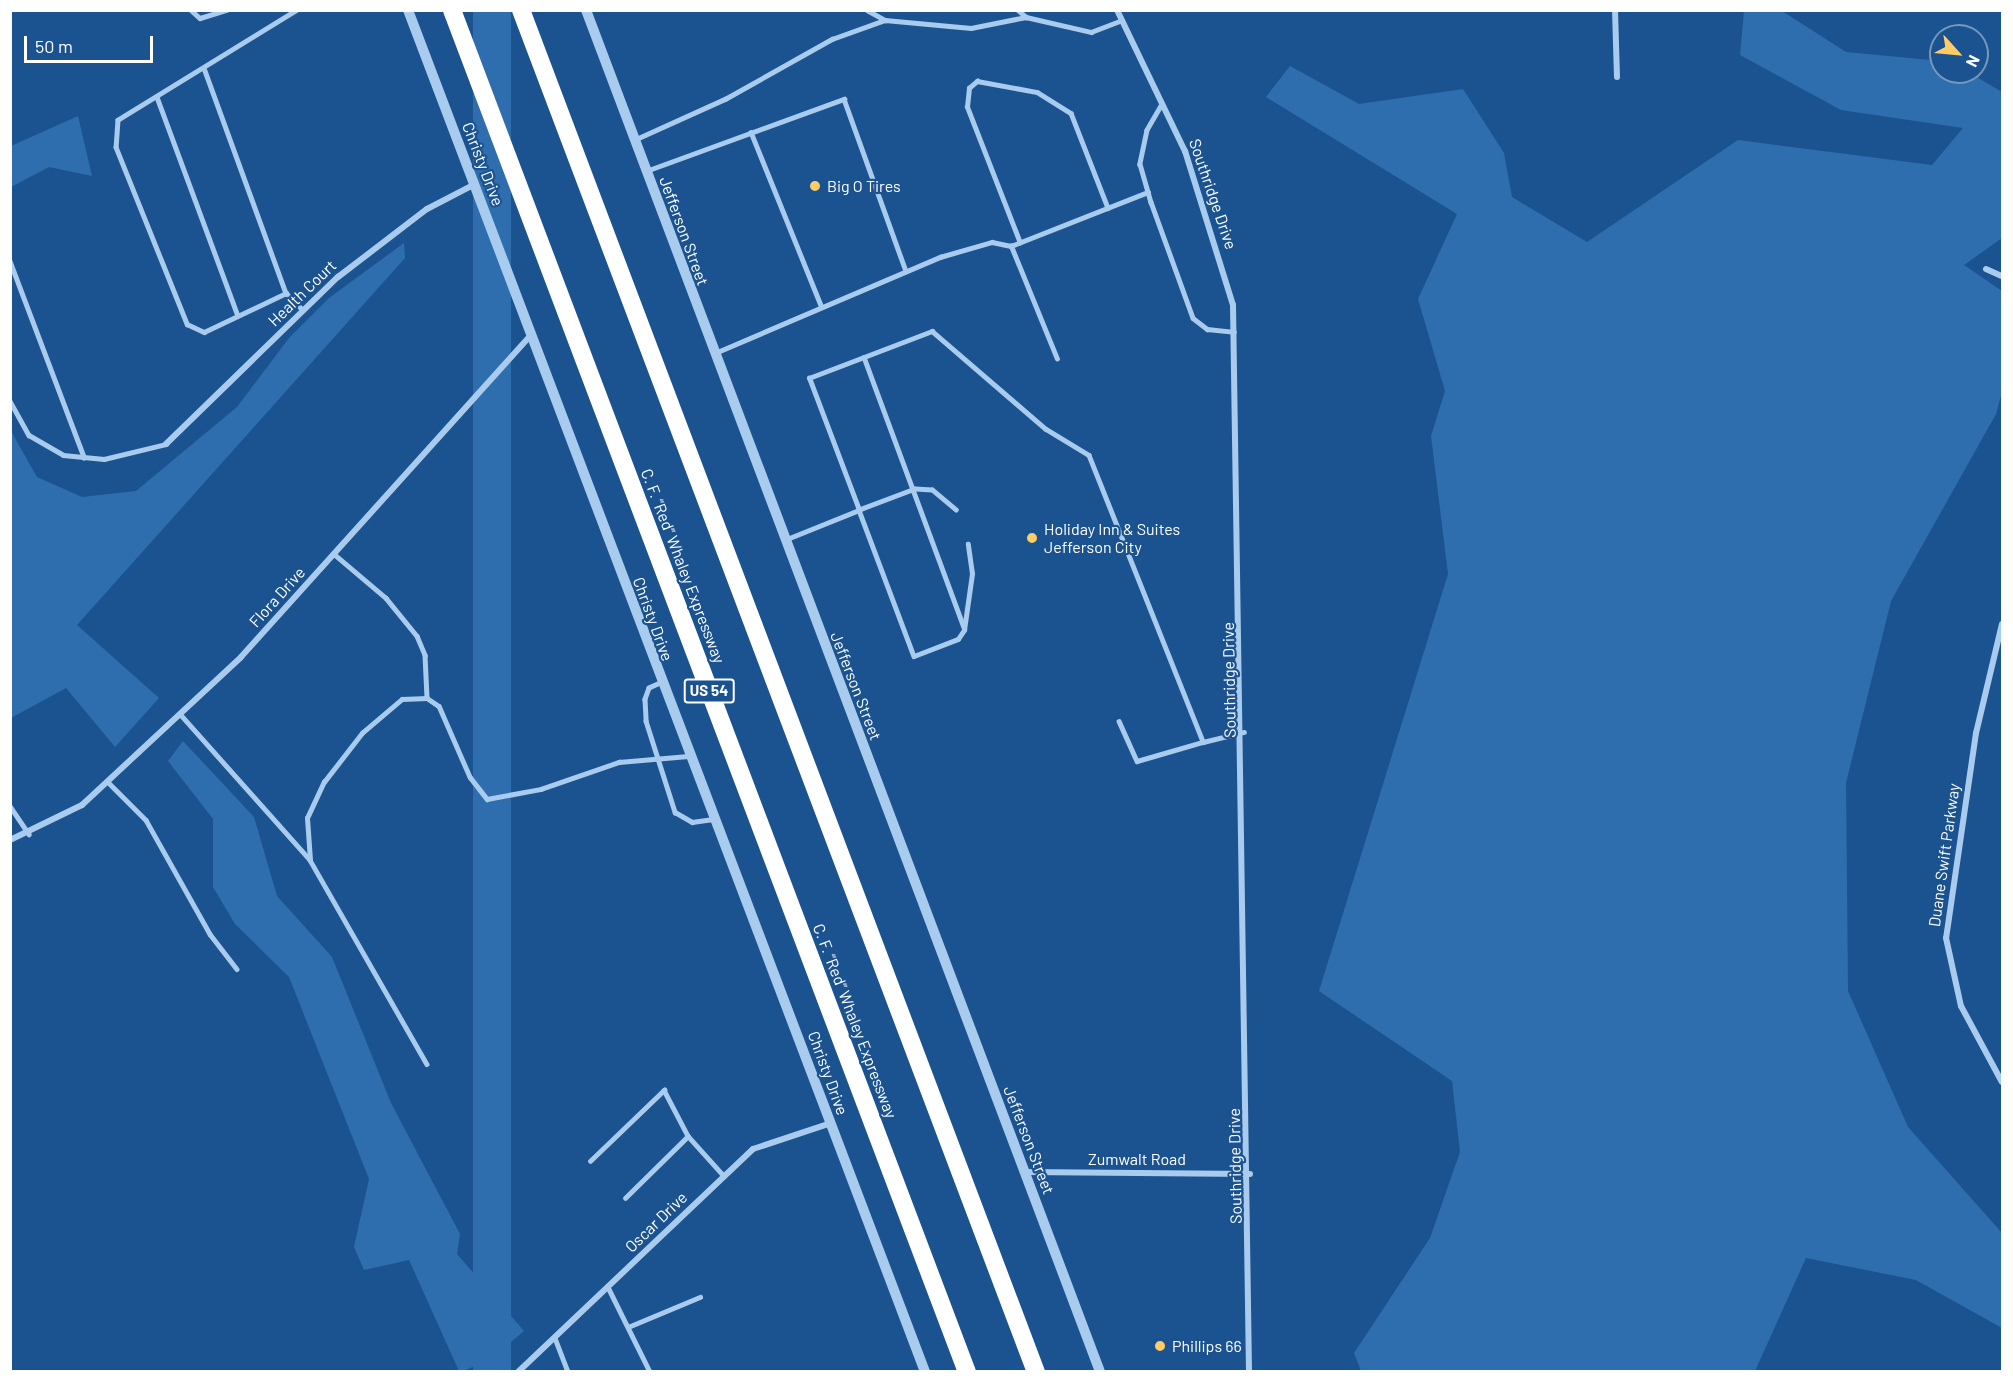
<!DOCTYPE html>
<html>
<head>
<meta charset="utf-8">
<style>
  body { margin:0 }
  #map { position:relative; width:2013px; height:1382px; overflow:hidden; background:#1b5390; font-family:Barlow,sans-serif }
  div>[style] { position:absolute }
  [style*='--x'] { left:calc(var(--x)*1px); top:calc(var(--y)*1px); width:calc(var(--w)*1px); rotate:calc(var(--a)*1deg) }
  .green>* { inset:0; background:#2e6eae; transform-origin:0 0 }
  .service>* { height:4.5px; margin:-2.25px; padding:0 2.25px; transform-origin:2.25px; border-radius:2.25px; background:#a9cbee }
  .minor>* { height:6px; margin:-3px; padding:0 3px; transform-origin:3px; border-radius:3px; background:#a9cbee }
  .tertiary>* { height:10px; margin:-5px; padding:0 5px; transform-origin:5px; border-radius:5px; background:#a9cbee }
  .motorway>* { height:18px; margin:-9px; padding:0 9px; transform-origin:9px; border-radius:9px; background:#fff }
  .dots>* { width:16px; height:16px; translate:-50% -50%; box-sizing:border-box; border:3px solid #1b5390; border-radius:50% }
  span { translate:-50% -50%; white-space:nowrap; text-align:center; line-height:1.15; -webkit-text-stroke:4.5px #1b5390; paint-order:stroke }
  .shield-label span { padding:2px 4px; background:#1b5390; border:2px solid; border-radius:4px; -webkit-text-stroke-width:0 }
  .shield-label { font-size:15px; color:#fff; font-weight:700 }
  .street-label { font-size:16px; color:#fff }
  .poi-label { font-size:16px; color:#fff }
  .left { translate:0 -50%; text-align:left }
  .frame { position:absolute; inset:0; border:12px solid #fff; pointer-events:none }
  .north { position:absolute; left:1929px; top:24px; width:60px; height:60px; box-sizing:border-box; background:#1b5390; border:2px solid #7698bc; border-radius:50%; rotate:117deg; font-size:16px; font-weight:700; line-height:24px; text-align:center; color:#fff }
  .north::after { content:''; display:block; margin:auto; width:21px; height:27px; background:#fc6; clip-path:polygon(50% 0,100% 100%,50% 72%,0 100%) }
  .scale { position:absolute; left:24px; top:36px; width:129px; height:27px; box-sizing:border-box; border:3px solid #fff; border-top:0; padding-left:8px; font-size:18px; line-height:21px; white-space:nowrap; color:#fff; -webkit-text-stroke:4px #1b5390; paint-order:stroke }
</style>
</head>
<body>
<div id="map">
  <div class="green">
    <div style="left:473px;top:11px;width:38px;height:1454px"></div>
    <div style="clip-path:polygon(1744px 11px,1782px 11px,1846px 52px,1941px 61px,1941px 72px,1968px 72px,2002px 92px,2002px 238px,1964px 265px,2002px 291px,2002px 392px,1996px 414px,1891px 601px,1846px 783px,1848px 991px,1908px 1127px,2002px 1233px,2002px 1328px,1916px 1280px,1806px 1258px,1755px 1371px,1361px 1371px,1354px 1353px,1430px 1238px,1460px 1152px,1452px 1081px,1319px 991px,1448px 574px,1431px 436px,1445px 391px,1418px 299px,1457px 214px,1266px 97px,1290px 66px,1359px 104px,1463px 89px,1504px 153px,1512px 197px,1587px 242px,1738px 140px,1932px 165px,1963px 128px,1841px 110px,1740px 55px)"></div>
    <div style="clip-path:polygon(78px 116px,92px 176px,49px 167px,11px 187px,11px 146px)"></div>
    <div style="clip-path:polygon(404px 243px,405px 258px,77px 625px,159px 698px,115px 747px,66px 688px,11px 718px,11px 431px,37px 477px,82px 497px,136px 491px,237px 407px,289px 338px,329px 298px)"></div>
    <div style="clip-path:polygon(183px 741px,254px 817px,277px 896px,332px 957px,391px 1103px,460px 1234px,457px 1254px,524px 1331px,492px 1358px,464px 1371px,459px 1371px,409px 1260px,364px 1270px,354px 1247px,369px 1179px,289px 977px,235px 924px,213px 887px,213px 819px,168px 761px)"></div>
  </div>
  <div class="service">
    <div style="--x:191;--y:10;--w:12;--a:42"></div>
    <div style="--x:200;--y:18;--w:28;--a:-17"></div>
    <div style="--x:297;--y:10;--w:210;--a:148.4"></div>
    <div style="--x:118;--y:120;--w:27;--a:94"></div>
    <div style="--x:116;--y:147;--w:191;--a:68.1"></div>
    <div style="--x:187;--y:324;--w:19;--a:25"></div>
    <div style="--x:204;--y:332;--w:91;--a:-25.4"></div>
    <div style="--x:286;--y:293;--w:24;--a:45"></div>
    <div style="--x:867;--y:10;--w:21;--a:29"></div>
    <div style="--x:1018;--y:10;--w:11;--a:41"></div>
    <div style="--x:204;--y:68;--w:239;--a:70"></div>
    <div style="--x:157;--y:97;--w:233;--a:69.7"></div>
    <div style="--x:1162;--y:104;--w:30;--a:120"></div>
    <div style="--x:1147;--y:130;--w:35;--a:102"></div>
    <div style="--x:1140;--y:164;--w:40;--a:74"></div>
    <div style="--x:1151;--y:202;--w:123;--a:70.1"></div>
    <div style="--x:1193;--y:318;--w:18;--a:38"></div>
    <div style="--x:1207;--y:329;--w:27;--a:6"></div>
    <div style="--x:751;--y:132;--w:187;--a:68"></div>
    <div style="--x:634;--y:140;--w:100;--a:-24.3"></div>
    <div style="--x:725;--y:99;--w:123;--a:-29.3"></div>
    <div style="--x:832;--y:39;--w:56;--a:-19.7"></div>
    <div style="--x:885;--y:20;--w:86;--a:5.3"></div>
    <div style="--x:971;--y:28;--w:56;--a:-11.3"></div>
    <div style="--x:1026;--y:17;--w:67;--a:13"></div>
    <div style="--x:1091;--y:32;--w:33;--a:-21"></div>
    <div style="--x:646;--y:171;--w:211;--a:-20"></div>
    <div style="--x:844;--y:99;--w:183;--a:70.2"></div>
    <div style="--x:1020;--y:243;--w:146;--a:-111.3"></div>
    <div style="--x:967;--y:107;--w:19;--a:-84"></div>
    <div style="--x:969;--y:88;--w:11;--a:-41"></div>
    <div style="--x:977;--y:81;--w:61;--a:10.4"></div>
    <div style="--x:1037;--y:92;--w:40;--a:32"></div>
    <div style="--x:1071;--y:113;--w:102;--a:68.7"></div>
    <div style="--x:10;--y:261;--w:210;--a:69.3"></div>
    <div style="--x:715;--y:353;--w:245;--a:-23.1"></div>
    <div style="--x:940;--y:257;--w:54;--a:-16.1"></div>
    <div style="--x:992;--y:242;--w:19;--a:12"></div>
    <div style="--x:864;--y:357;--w:289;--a:69.7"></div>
    <div style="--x:1057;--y:359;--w:122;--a:-112.2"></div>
    <div style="--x:1011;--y:246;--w:147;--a:-21.5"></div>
    <div style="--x:10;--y:401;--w:39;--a:61"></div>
    <div style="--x:29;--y:435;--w:39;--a:30"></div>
    <div style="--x:63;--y:455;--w:41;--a:5.6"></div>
    <div style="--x:104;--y:459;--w:64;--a:-13.6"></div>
    <div style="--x:956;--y:510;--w:31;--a:-140"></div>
    <div style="--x:932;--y:490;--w:17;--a:-177"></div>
    <div style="--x:915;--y:489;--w:60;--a:159.4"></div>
    <div style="--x:859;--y:510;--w:156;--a:69.4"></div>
    <div style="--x:914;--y:656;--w:47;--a:-21.1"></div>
    <div style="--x:958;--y:639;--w:11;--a:-56"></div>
    <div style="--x:964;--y:630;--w:57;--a:-81.9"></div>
    <div style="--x:972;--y:574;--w:30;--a:-98"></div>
    <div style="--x:787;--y:539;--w:78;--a:-21.9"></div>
    <div style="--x:859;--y:510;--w:141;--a:-110.7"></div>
    <div style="--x:809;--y:378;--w:132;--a:-20.9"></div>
    <div style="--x:932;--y:331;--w:150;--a:40.7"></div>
    <div style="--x:1046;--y:429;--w:50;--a:31.2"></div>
    <div style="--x:1089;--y:455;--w:309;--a:68.3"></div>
    <div style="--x:1203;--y:742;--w:42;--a:-13.7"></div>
    <div style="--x:334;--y:554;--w:68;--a:40.2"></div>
    <div style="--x:386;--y:598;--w:49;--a:50.8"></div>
    <div style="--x:417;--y:636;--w:21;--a:67"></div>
    <div style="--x:425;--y:655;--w:43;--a:87.3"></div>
    <div style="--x:660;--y:683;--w:12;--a:156"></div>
    <div style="--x:649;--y:688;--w:12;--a:110"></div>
    <div style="--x:645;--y:699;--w:22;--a:87"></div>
    <div style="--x:646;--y:721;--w:96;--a:72.3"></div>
    <div style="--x:675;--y:812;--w:20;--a:30"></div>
    <div style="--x:692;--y:822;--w:21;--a:-8"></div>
    <div style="--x:181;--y:715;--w:194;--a:48.3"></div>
    <div style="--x:310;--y:860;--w:235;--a:60.2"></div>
    <div style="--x:1119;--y:721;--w:44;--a:65.8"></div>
    <div style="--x:1137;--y:761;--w:69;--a:-16.1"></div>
    <div style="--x:108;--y:782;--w:54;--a:45"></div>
    <div style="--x:146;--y:820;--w:131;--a:60.7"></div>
    <div style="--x:210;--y:934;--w:44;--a:52.4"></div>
    <div style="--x:10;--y:806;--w:34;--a:56"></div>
    <div style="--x:310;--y:860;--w:42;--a:-94.1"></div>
    <div style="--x:307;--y:818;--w:40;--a:-65"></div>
    <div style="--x:324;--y:782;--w:62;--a:-52.2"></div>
    <div style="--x:362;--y:733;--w:52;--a:-40.4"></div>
    <div style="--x:402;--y:699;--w:25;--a:-2"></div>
    <div style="--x:427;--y:698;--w:14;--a:34"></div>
    <div style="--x:439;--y:706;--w:77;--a:66.4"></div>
    <div style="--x:470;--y:777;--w:28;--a:52"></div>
    <div style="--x:487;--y:799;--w:55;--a:-10.5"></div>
    <div style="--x:541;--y:789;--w:83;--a:-19.1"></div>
    <div style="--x:619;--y:762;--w:69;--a:-5"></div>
    <div style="--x:590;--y:1161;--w:103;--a:-43.8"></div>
    <div style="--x:664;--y:1090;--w:52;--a:62.4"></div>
    <div style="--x:688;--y:1136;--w:54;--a:48"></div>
    <div style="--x:625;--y:1198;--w:88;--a:-44.5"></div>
    <div style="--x:608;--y:1287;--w:95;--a:63.7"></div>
    <div style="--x:628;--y:1327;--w:78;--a:-22.6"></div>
    <div style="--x:555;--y:1338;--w:36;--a:69"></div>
  </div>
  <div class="minor">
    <div style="--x:1117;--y:10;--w:157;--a:64.3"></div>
    <div style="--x:1185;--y:151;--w:161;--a:72.7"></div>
    <div style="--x:1233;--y:305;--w:1067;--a:89.14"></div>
    <div style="--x:1615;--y:10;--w:67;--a:88.3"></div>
    <div style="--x:1986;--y:269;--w:17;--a:24"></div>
    <div style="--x:166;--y:444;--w:240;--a:-44.2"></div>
    <div style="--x:338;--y:277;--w:112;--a:-37.4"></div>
    <div style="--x:427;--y:209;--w:54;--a:-27.5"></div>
    <div style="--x:2002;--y:624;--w:112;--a:103.4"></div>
    <div style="--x:1976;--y:733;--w:207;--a:98.3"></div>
    <div style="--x:1946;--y:938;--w:70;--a:77.6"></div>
    <div style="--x:1961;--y:1006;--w:86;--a:61.7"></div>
    <div style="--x:10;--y:840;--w:80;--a:-25.9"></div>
    <div style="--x:82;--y:805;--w:217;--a:-42.9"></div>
    <div style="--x:241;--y:657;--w:433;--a:-48"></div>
    <div style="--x:1025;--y:1172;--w:225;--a:0.5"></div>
    <div style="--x:518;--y:1372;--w:324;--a:-43.5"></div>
    <div style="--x:753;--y:1149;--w:82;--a:-18.4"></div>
  </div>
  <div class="tertiary">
    <div style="--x:408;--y:10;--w:1457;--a:69.21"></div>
    <div style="--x:586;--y:10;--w:1456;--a:69.32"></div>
  </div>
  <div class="motorway">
    <div style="--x:452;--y:10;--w:1456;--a:69.29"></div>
    <div style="--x:521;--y:10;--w:1456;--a:69.29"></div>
  </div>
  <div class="dots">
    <div style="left:815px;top:186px;background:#fc6"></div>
    <div style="left:1032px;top:538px;background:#fc6"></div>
    <div style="left:1160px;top:1346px;background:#fc6"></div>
  </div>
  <div class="shield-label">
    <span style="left:709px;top:691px">US 54</span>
  </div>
  <div class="street-label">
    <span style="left:483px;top:164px;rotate:69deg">Christy Drive</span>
    <span style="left:1213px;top:194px;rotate:71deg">Southridge Drive</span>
    <span style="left:684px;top:231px;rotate:70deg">Jefferson Street</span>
    <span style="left:302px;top:293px;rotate:-44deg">Health Court</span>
    <span style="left:683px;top:566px;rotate:69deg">C. F. “Red” Whaley Expressway</span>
    <span style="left:277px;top:597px;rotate:-48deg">Flora Drive</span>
    <span style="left:653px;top:619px;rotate:70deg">Christy Drive</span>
    <span style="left:1229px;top:680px;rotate:-91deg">Southridge Drive</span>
    <span style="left:856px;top:686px;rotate:69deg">Jefferson Street</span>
    <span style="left:1944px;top:855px;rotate:-82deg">Duane Swift Parkway</span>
    <span style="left:855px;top:1021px;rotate:69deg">C. F. “Red” Whaley Expressway</span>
    <span style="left:828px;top:1073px;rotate:70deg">Christy Drive</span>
    <span style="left:1029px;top:1140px;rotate:69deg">Jefferson Street</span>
    <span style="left:1137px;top:1159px">Zumwalt Road</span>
    <span style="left:1235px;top:1166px;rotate:-91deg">Southridge Drive</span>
    <span style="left:656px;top:1222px;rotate:-44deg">Oscar Drive</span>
  </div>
  <div class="poi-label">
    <span class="left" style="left:827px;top:186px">Big O Tires</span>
    <span class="left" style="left:1044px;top:538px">Holiday Inn &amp; Suites<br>Jefferson City</span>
    <span class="left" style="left:1172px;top:1346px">Phillips 66</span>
  </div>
  <div class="frame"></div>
  <div class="north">N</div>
  <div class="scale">50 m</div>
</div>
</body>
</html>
